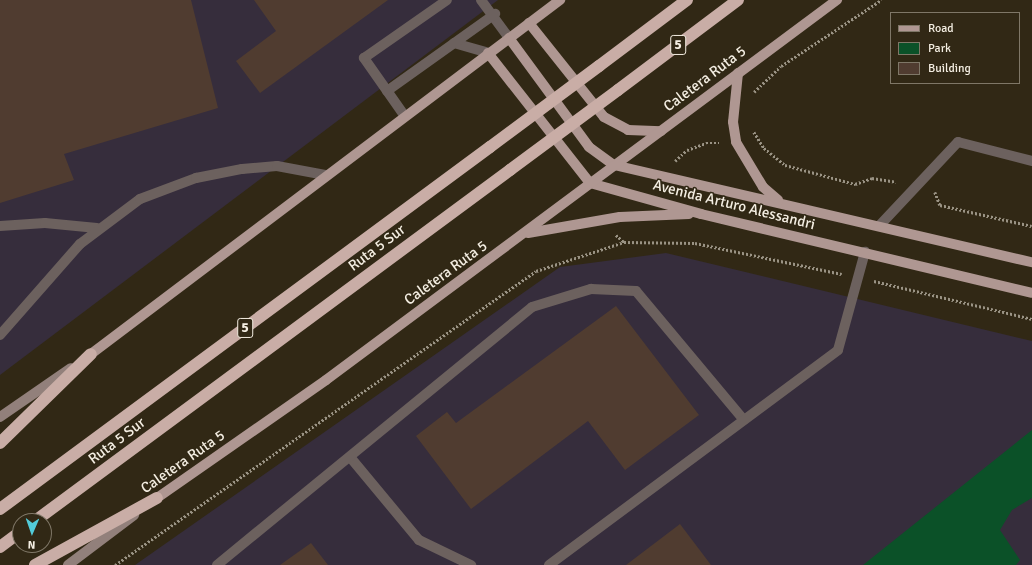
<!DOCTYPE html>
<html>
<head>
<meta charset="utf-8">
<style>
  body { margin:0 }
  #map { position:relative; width:1032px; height:565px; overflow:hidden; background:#312815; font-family:Signika,sans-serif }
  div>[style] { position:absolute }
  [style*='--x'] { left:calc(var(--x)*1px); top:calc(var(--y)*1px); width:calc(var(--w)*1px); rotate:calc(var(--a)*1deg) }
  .industrial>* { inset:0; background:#362d3c }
  .green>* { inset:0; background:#0b5128 }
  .building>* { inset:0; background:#503c30 }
  .path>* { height:2.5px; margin-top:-1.25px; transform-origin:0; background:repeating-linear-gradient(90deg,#9a9384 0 2px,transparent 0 4px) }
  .lane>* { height:10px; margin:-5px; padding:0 5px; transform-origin:5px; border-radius:5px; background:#6c615e }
  .secondary>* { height:10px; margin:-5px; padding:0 5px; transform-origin:5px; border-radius:5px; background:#92807b }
  .primary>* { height:10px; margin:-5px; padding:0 5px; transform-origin:5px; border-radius:5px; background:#af9792 }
  .highway>* { height:12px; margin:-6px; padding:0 6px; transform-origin:6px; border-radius:6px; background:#c9ada6 }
  .highway-bridge>* { height:12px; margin:-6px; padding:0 6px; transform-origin:6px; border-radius:6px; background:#c9ada6 }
  span { translate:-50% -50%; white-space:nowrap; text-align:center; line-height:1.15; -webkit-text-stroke:3px #312815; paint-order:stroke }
  .shield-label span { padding:1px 3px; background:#312815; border:1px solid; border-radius:3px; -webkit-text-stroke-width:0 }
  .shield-label { font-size:14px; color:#f4eee2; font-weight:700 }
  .street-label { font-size:15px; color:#f4eee2 }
  .legend { position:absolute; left:890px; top:12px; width:130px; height:72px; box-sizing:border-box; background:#312815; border:1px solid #7f7767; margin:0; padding:5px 7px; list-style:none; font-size:12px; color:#f4eee2 }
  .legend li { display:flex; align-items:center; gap:8px; height:20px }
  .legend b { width:20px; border:1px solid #7f7767 }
  .north { position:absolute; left:12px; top:513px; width:40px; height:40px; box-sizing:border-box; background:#312815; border:1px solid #7f7767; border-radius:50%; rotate:182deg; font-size:11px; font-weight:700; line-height:16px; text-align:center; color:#f4eee2 }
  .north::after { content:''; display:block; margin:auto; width:14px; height:18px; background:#52cbd9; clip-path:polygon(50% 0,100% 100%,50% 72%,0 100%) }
</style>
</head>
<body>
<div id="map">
  <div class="industrial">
    <div style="clip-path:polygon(0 0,498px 0,0 375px)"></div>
    <div style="clip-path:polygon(666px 253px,1032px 341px,1032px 565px,135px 565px,560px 267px)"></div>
  </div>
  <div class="green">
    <div style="clip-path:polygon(1032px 430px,1032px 498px,1012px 510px,1000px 530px,1020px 560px,1016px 565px,863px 565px)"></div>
  </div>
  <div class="building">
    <div style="clip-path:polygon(0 0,191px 0,218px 108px,64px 154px,74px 180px,0 203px)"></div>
    <div style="clip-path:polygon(254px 0,388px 0,260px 93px,236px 61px,276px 31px)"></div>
    <div style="clip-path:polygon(616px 306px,699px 415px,625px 470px,588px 421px,471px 509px,416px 436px,447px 412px,456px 423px)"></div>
    <div style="clip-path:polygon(680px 524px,711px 565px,626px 565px)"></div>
    <div style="clip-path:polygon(311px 543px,328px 565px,280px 565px)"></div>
  </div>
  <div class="path">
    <div style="--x:754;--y:92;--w:37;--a:-44"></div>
    <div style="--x:781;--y:66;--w:120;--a:-33.4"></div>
    <div style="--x:754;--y:132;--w:19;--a:58"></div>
    <div style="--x:764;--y:148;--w:27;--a:39"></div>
    <div style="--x:785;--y:165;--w:73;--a:15.2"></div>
    <div style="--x:855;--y:184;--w:18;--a:-19"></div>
    <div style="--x:872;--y:178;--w:24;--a:9"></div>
    <div style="--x:675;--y:161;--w:16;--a:-43"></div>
    <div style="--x:687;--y:150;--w:20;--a:-20"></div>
    <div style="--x:706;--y:143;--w:13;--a:0"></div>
    <div style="--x:935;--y:192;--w:14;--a:69"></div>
    <div style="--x:940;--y:205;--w:94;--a:12.9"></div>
    <div style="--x:616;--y:235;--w:11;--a:41"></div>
    <div style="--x:624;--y:242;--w:71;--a:0.8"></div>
    <div style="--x:695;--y:243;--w:150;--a:11.9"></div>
    <div style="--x:874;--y:281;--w:163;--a:13.5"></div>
    <div style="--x:115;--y:565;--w:513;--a:-34.93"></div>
    <div style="--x:536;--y:271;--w:93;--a:-18.2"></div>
  </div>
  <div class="lane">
    <div style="--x:481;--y:0;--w:47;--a:53.6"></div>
    <div style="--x:454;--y:43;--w:35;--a:16"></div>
    <div style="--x:387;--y:91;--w:133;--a:-35.5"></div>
    <div style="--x:404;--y:115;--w:70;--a:-125.1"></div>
    <div style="--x:364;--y:58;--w:101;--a:-34.9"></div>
    <div style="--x:880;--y:225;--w:114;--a:-46.8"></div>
    <div style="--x:958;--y:142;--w:76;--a:14.4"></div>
    <div style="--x:0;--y:226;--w:45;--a:-3.8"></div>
    <div style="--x:45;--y:223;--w:52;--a:5.5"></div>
    <div style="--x:0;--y:335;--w:121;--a:-48.7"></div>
    <div style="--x:80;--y:244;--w:75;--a:-36.9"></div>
    <div style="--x:140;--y:199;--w:60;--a:-20.6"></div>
    <div style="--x:196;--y:178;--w:47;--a:-11.1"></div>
    <div style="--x:242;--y:169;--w:35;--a:-5"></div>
    <div style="--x:277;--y:166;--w:49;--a:10.6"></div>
    <div style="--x:350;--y:457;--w:108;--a:50.3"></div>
    <div style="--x:419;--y:540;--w:58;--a:25.7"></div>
    <div style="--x:217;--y:565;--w:407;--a:-39.3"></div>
    <div style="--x:532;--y:307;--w:62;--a:-17"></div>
    <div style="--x:591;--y:289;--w:45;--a:2.5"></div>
    <div style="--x:636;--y:291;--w:168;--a:50.1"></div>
    <div style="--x:549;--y:565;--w:360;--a:-36.6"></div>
    <div style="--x:838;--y:350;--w:102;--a:-74.6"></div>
  </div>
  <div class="secondary">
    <div style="--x:0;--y:417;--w:86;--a:-34.6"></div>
    <div style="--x:68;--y:565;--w:83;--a:-37.1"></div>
  </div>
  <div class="primary">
    <div style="--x:529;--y:23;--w:120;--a:51.4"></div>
    <div style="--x:604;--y:117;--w:27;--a:28"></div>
    <div style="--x:628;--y:130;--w:33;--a:2"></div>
    <div style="--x:509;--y:38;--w:135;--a:53.7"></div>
    <div style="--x:589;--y:147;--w:31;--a:36"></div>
    <div style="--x:614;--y:165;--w:429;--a:13.1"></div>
    <div style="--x:488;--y:53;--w:165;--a:51.9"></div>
    <div style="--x:590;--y:183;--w:115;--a:15.6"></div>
    <div style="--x:701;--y:214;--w:340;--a:13.4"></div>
    <div style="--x:738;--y:73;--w:49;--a:95.8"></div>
    <div style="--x:733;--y:122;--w:20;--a:81"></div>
    <div style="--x:736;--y:142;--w:52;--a:59"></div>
    <div style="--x:763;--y:187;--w:20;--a:41"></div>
    <div style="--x:528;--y:233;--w:93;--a:-9.9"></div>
    <div style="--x:620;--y:217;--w:69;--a:-2.5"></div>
    <div style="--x:91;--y:354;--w:588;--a:-37.05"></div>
    <div style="--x:157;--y:498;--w:206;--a:-34.9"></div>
    <div style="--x:326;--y:380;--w:637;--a:-36.64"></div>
  </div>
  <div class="highway">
    <div style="--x:599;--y:66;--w:110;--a:-36.9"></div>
    <div style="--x:618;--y:90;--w:150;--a:-36.9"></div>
    <div style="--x:0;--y:443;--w:127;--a:-44.4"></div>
    <div style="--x:0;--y:509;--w:609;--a:-36.46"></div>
    <div style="--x:35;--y:521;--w:591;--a:-36.46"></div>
    <div style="--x:0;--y:547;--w:25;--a:-37"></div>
    <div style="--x:35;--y:565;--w:139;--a:-28.8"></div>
  </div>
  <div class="highway-bridge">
    <div style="--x:490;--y:147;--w:136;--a:-36.6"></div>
    <div style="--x:510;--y:170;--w:134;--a:-36.5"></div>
  </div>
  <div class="shield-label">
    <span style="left:678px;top:45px">5</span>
    <span style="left:245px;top:328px">5</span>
  </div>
  <div class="street-label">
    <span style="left:705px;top:79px;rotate:-37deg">Caletera Ruta 5</span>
    <span style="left:734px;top:205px;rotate:14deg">Avenida Arturo Alessandri</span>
    <span style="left:377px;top:248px;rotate:-37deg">Ruta 5 Sur</span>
    <span style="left:446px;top:273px;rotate:-36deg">Caletera Ruta 5</span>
    <span style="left:117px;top:441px;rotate:-37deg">Ruta 5 Sur</span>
    <span style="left:183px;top:462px;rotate:-35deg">Caletera Ruta 5</span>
  </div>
  <ul class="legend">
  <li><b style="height:5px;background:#af9792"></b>Road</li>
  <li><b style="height:11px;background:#0b5128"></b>Park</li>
  <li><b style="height:11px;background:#503c30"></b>Building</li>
  </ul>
  <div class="north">N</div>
</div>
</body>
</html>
